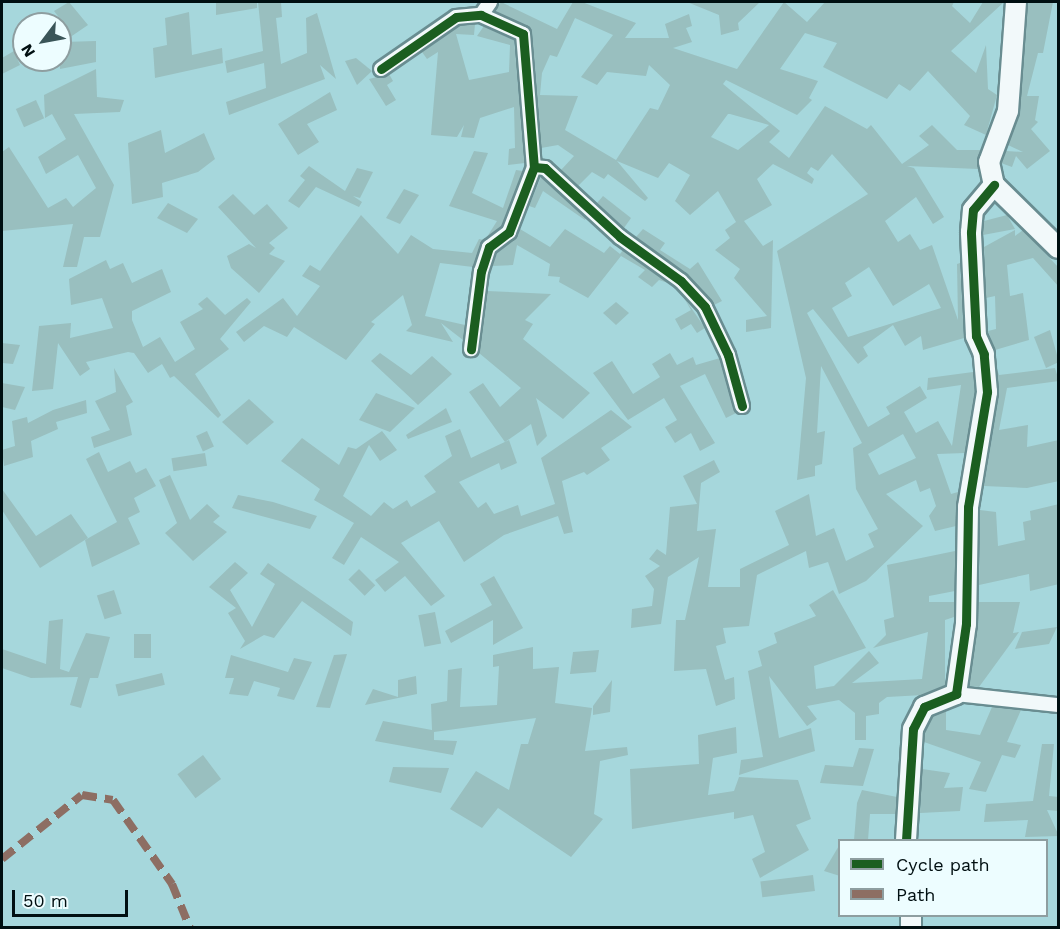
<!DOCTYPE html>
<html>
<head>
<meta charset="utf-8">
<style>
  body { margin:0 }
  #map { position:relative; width:1060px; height:929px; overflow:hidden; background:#a6d7dc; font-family:"Work Sans",sans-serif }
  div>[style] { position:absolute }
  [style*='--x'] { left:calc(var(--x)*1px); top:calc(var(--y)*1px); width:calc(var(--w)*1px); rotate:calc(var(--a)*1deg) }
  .building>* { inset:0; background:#99bfbf; transform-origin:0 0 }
  .roads { filter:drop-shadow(2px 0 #698d91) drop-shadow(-2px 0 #698d91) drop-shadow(0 2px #698d91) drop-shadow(0 -2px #698d91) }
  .street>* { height:14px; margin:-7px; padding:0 7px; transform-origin:7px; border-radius:7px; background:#f2f9fa }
  .secondary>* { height:20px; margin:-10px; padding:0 10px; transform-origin:10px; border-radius:10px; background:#f2f9fa }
  .quiet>* { height:8px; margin-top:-4px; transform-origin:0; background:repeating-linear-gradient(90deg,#8d6e63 0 15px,transparent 0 23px) }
  .cycleway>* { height:9px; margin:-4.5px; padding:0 4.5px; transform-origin:4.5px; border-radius:4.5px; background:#1b5e20 }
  span { translate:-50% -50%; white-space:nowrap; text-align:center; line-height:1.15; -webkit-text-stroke:4.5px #edfdff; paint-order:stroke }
  .frame { position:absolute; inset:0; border:3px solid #000f11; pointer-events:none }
  .legend { position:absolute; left:838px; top:839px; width:210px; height:78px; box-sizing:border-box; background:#edfdff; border:2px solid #8e9ea0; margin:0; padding:8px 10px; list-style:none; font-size:18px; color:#000f11 }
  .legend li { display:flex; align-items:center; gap:12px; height:30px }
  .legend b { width:30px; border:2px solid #8e9ea0 }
  .north { position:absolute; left:12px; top:12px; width:60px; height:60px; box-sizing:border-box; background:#edfdff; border:2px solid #8e9ea0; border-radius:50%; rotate:238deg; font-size:16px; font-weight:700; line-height:24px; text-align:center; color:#000f11 }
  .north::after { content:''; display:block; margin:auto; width:21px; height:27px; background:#3a5558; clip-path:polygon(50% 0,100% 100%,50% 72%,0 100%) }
  .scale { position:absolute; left:12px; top:890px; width:116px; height:27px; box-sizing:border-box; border:3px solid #000f11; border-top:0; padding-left:8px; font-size:18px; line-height:21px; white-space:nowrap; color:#000f11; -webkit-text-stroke:4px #edfdff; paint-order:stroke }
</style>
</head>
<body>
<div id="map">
  <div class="building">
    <div style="clip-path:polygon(69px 2px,88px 25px,63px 42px,96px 41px,96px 62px,60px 69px,57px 23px,61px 20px,54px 11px)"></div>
    <div style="clip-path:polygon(216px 2px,257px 2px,257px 8px,216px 15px)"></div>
    <div style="clip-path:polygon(258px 2px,281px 2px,282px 17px,276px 18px,281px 64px,307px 53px,306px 18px,317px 13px,336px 79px,320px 65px,325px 79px,229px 115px,226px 102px,266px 88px,264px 63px,227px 73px,225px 61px,263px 51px)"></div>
    <div style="clip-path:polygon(evenodd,501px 2px,557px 29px,573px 2px,582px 2px,636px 23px,625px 38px,669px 38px,665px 24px,689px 14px,692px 26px,686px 28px,692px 42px,673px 48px,737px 69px,784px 2px,807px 22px,825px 2px,954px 2px,952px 6px,970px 23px,983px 2px,1004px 2px,951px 51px,976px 73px,986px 45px,988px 89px,997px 95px,986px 135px,964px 125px,970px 116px,928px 71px,910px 91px,899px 84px,887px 99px,823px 67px,837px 43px,805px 33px,780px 69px,818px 81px,809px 98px,812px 100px,797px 115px,726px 80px,723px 84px,780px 131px,769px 142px,789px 158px,825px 106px,867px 129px,871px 125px,902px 164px,929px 145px,919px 136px,932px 125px,957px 150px,981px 150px,978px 169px,907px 166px,914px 168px,944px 217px,933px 224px,916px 197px,885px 221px,898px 242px,910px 234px,920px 250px,932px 245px,958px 320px,957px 264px,960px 263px,964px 338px,923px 350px,921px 336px,905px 346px,893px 325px,863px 347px,868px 356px,858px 364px,813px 309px,807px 313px,868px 427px,890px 414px,886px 407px,920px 386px,927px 398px,904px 412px,916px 433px,938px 421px,952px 446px,961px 385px,927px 390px,928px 378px,973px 372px,975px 391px,965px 453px,937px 454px,951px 494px,958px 492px,956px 526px,935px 531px,929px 516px,936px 506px,930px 488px,920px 492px,916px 480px,886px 494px,923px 526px,866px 581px,839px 594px,828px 562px,809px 568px,806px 551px,757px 575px,749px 626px,723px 628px,726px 643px,716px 646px,725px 680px,734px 677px,735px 699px,716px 706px,706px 669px,674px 671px,676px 620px,685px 620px,699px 557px,668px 577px,661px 624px,631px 628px,632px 609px,652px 606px,654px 589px,645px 576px,660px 566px,649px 559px,657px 549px,666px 555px,670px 507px,697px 504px,683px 476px,714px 460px,720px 472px,701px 483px,697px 531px,716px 529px,708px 587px,740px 587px,740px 569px,789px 545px,775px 511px,809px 494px,816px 536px,834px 528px,846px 561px,874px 547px,868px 534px,878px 529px,856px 489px,853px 448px,862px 443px,821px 366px,817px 433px,825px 431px,822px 464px,815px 466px,815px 476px,797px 480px,806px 378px,777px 251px,868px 194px,832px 154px,818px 171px,811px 167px,807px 173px,814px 179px,812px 184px,773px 164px,757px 179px,772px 205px,744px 221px,763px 246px,773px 240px,771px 328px,746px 332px,746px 320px,767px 316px,734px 278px,740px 269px,715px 250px,730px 238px,725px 230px,736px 222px,718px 191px,690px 215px,675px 201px,690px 175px,669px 163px,658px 178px,617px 161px,648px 198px,645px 201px,608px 174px,604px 179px,592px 172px,578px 186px,561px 170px,574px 156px,558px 145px,541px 148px,532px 33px,495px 11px,501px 2px,575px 18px,613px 35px,581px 77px,597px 85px,607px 72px,646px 76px,649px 65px,670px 85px,658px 110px,650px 108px,616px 160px,565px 130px,578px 96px,540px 95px,542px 73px,550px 55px,557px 57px,575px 18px,501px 2px,728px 114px,730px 114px,769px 125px,738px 150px,711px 137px,728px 114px,501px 2px,869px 267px,893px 306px,929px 284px,941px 308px,848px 337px,832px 308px,852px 296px,845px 283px,869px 267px,501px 2px,903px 434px,916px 458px,879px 475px,868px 454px,903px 434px)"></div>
    <div style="clip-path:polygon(687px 2px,760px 2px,738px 23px,739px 30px,721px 35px,719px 15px)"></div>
    <div style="clip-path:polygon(1028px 2px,1053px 2px,1043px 53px,1038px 53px,1027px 96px,1039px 96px,1035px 120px,1038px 122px,1031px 129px,1050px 151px,1027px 169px,1016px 156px,1012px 167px,1001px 163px,1006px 151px,1023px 152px,1008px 145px,1020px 112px)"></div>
    <div style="clip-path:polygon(189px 12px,192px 55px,222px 48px,223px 63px,155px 78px,153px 48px,167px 45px,165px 18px)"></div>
    <div style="clip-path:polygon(475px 24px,474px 35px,456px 34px,469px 80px,509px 72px,510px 45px,477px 36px,484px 26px,514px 40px,525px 163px,508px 165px,509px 149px,515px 148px,514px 107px,480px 118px,474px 138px,461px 137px,464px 125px,457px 137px,431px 135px,438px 52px,427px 59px,422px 52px,459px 26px)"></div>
    <div style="clip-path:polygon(14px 51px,20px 65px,2px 74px,2px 58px)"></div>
    <div style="clip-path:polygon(356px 58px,372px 71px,357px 85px,345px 61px)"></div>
    <div style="clip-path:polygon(96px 69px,97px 97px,124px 100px,120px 112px,74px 114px,114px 185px,100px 237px,84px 237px,77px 267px,63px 267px,73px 224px,2px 231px,2px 152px,9px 147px,48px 208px,66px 198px,73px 207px,96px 188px,78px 155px,46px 174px,38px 157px,66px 139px,52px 114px,45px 118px,44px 95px)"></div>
    <div style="clip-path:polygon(389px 74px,393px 81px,387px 85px,396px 100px,386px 106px,369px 79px)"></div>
    <div style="clip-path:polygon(330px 92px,337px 110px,307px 124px,319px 142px,298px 155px,278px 124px)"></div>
    <div style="left:36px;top:100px;width:20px;height:22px;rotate:66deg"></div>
    <div style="clip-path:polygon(161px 130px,165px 153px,204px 133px,215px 159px,198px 172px,162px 183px,163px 197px,132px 204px,128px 143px)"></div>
    <div style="clip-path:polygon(474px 151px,488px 153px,472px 193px,503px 208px,516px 170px,523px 171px,502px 226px,487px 237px,497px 221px,449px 206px)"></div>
    <div style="clip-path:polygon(309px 166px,345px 191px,357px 168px,373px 172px,360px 198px,353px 196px,362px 202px,359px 207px,316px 187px,299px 208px,288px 201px,305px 180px,300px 176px)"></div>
    <div style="clip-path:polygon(541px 177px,586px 218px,585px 220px,543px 191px,535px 208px,529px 206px)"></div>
    <div style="clip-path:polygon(404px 189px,419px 195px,400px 224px,386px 218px)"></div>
    <div style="clip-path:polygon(233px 194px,254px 215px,267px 204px,288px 228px,269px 243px,275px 248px,269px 254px,285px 261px,259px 293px,231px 268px,227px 256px,249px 244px,256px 248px,218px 207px)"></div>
    <div style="clip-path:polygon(603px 196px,631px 218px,624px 228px,597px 203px)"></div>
    <div style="clip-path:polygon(168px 203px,198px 219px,187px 233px,157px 218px)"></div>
    <div style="clip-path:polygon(361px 215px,398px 254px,411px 235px,433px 249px,472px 253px,479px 239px,484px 240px,473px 267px,440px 263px,425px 316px,465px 325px,463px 340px,441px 323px,453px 342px,406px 331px,412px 325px,403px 295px,371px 322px,375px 324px,346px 360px,294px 327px,287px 337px,264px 326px,244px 342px,236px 332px,283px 298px,297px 316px,320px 286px,302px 276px,310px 265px,320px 271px)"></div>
    <div style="clip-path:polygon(1007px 215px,1015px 229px,983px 235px,984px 221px)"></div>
    <div style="clip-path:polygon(520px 229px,550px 247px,565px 229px,604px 253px,610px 246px,620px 254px,623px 250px,668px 283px,659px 280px,652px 287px,638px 277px,645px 270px,621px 256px,588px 298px,559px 282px,560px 277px,548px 276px,550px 264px,517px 245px,513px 265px,492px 266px,497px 253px)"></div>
    <div style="clip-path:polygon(643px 229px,665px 243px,660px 250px,690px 269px,698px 262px,722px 301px,714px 305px,686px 274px,636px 237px)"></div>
    <div style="clip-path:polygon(1015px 230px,1015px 236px,1023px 230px,1059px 268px,1059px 287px,1033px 258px,1007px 265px,1010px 296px,1023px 293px,1029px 340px,995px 350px,988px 331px,996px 329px,995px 296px,986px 298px,984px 247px)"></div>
    <div style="clip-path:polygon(106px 260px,110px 269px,123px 263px,132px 283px,162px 269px,171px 292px,132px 311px,132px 320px,143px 347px,160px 337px,175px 362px,195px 349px,180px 322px,203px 309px,198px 304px,207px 297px,225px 315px,247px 298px,251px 302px,220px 339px,229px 349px,195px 374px,221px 415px,218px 418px,174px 376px,170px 378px,162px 364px,148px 373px,134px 353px,128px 352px,86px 362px,90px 369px,80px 376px,58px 343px,53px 389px,32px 391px,39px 326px,71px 323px,70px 338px,113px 328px,102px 298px,71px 305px,69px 279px)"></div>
    <div style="clip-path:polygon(487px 291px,551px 294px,525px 320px,533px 324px,523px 339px,590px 393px,563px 419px,536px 398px,547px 436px,537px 446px,531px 424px,505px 442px,469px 392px,483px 383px,500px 407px,521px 388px,479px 353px)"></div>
    <div style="clip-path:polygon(683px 296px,705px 328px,697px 333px,691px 324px,681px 330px,675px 319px,691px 310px)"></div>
    <div style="clip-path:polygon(616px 302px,629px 313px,616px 325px,603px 313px)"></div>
    <div style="clip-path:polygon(1050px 330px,1059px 362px,1046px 368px,1034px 337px)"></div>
    <div style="clip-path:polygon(2px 343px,20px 345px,13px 364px,2px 363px)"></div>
    <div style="clip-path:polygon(380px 353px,411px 375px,432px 356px,452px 374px,418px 405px,371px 361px)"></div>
    <div style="clip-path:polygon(670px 353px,677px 365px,693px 357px,696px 365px,720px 358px,736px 413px,726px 418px,705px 374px,680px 386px,715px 443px,700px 451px,691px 433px,675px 443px,665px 427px,677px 420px,664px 398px,628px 420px,593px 373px,612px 361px,633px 394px,660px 377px,652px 364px)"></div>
    <div style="clip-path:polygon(114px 368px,133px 402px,126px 406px,132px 435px,94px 448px,91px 437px,110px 430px,95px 401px,116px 392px)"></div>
    <div style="clip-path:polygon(1055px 368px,1059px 381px,1007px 388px,999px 430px,1028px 425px,1027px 447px,1059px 440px,1059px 481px,1027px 488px,984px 486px,999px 394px,997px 369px,999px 375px)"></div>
    <div style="clip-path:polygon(2px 383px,25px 387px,15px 410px,2px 407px)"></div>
    <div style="clip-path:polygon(376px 393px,415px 408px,390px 432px,359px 420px)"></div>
    <div style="clip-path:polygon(249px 399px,274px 422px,247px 445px,222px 422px)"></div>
    <div style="clip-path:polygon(86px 400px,87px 413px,56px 422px,58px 429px,31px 441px,33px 457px,4px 466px,2px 450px,15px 446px,12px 421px,27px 417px,28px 423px,53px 410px)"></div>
    <div style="clip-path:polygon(446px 408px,452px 422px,408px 439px,406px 435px)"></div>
    <div style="clip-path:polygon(611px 410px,632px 427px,601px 448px,610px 460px,587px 475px,584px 472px,562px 481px,573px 532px,564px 534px,558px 516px,504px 535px,464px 562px,439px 521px,401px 543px,445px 596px,431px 606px,405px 576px,385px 592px,375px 580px,399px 562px,361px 537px,344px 565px,332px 558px,354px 523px,314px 500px,320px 489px,281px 461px,302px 438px,339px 465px,348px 447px,356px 449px,382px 431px,397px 450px,380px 461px,369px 445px,343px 496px,371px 516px,384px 502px,393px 509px,407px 500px,411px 507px,436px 492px,424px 476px,452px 456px,445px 436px,460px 429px,471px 458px,509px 440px,517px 463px,501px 470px,499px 463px,459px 482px,478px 508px,486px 502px,494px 514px,518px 505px,521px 516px,555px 504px,541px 458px)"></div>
    <div style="left:207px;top:431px;width:17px;height:12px;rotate:66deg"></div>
    <div style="clip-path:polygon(99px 452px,108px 472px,130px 461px,136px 473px,146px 468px,156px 486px,134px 498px,140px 512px,128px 518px,140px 544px,92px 567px,85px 540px,117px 522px,86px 459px)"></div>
    <div style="left:205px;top:453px;width:13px;height:34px;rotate:81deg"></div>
    <div style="clip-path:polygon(170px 475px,190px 520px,207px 504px,220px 516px,213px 522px,227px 532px,193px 561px,165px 533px,177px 523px,159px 480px)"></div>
    <div style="clip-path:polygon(2px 489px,36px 536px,71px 514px,88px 538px,40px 568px,2px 510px)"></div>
    <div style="clip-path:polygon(238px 495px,273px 502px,317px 516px,310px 529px,232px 508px)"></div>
    <div style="clip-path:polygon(1059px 504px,1059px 584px,1030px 591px,1029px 574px,979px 585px,980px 510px,996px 512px,998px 546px,1025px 540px,1023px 522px,1031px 520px,1030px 511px)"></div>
    <div style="clip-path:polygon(955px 551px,955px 591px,929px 596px,929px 602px,954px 602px,954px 617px,945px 620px,945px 685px,923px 695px,887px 697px,879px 703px,879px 714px,866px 716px,866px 740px,855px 740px,855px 713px,839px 700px,807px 706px,817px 719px,807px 726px,769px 676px,779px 738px,811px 728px,815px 751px,739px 775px,741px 760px,763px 757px,748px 671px,762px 666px,758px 651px,777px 643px,774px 633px,816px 616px,809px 605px,833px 590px,866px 648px,814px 666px,816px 689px,834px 686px,869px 651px,879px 663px,852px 683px,922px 679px,928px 632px,873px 648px,886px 635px,884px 620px,894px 617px,887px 565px)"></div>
    <div style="clip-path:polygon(235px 562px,248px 573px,230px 590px,252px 627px,275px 584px,260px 574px,268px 563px,353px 622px,351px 636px,302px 601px,274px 638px,264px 635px,240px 649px,245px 641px,228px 613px,236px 608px,209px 587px)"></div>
    <div style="left:359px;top:569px;width:23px;height:15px;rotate:45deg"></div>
    <div style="clip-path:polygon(494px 576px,523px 628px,493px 645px,493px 620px,451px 643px,445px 631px,492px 605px,480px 584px)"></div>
    <div style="left:114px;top:590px;width:25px;height:18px;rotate:72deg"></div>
    <div style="clip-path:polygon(978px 602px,1020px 602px,1013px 633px,1019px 632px,979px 687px,969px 686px)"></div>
    <div style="left:435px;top:612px;width:32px;height:17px;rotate:79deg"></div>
    <div style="clip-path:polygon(63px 619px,60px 669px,69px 672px,86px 633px,110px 637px,98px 678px,90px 678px,81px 708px,70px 705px,78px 677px,31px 678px,2px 668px,2px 649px,46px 664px,49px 621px)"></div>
    <div style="clip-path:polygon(1057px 627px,1049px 644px,1015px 649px,1022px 632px)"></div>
    <div style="left:151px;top:634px;width:24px;height:17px;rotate:90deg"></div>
    <div style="clip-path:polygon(533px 647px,533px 669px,559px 667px,555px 703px,592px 708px,585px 751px,627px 747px,628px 755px,600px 761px,594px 814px,603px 819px,571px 857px,498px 808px,482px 828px,450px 809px,476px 771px,509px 790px,521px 744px,528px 744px,536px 718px,434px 732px,434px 740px,457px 741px,453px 755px,375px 741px,383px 721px,432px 730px,431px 704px,447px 701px,448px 670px,462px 668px,460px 707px,497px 705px,499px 666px,493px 667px,493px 655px)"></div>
    <div style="clip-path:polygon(599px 650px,596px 672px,570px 674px,573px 652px)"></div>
    <div style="clip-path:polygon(347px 654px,330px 708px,316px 707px,334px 655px)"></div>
    <div style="clip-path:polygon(231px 655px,288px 672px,294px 658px,312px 662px,294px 700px,277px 696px,280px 688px,254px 681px,248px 696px,229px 694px,234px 678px,225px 678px)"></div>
    <div style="left:162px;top:673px;width:12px;height:48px;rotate:76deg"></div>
    <div style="clip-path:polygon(416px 676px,417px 694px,365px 705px,373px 689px,398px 697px,398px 680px)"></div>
    <div style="clip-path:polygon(612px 680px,610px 712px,593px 715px,593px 706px)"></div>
    <div style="clip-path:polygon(992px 707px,1021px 710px,1007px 742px,1021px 745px,1015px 758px,1002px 755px,986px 792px,969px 789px,981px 762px,924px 742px,925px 732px,933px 716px,946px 711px,946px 730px,980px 735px)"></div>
    <div style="clip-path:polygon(736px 727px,737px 753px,713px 758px,708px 795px,734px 791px,739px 777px,798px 780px,811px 819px,796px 825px,809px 850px,760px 878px,752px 859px,765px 852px,753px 815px,734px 819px,734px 812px,632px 829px,630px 769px,699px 764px,698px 735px)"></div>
    <div style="clip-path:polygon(1042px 744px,1054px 744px,1049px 796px,1059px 797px,1059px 811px,1047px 810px,1059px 836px,1025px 837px,1028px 820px,984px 822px,986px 804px,1033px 801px)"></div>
    <div style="clip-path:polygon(859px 748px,874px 749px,863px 786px,820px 783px,825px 765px,853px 767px)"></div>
    <div style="left:203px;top:755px;width:30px;height:32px;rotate:53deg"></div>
    <div style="clip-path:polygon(393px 767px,449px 768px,441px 793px,389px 782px)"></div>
    <div style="clip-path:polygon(922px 769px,950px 773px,944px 788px,963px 787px,960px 811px,920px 813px)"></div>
    <div style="clip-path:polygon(862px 790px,897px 797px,896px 814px,870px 814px,868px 840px,854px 840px,857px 803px)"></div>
    <div style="clip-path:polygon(840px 844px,840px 876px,824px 871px)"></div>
    <div style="left:813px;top:875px;width:16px;height:53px;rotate:83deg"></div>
  </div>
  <div class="roads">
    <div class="street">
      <div style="--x:481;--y:15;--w:16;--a:-55"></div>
      <div style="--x:381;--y:69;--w:91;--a:-34.7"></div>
      <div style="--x:456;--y:17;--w:25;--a:-5"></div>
      <div style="--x:481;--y:15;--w:46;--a:24.3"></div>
      <div style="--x:523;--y:34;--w:133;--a:85.3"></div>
      <div style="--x:534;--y:167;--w:70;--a:111"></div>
      <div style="--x:509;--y:232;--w:25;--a:143"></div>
      <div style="--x:489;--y:247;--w:25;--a:108"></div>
      <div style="--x:481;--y:271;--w:79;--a:97.3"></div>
      <div style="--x:534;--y:167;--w:11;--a:5"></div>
      <div style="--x:545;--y:168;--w:102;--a:42.6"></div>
      <div style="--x:620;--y:237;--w:75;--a:35.8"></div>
      <div style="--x:681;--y:281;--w:35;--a:47"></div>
      <div style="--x:705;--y:307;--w:53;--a:64.4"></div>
      <div style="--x:728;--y:355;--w:53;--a:74.6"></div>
      <div style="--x:956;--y:694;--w:103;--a:6.2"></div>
    </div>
    <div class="secondary">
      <div style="--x:1016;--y:2;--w:109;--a:94.2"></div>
      <div style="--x:1008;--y:111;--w:54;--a:110.4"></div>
      <div style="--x:989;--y:162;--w:24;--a:78"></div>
      <div style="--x:994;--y:185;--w:90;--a:44.5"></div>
      <div style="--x:906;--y:840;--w:111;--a:-86.4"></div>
      <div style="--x:913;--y:729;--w:25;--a:-63"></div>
      <div style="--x:924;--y:707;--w:35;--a:-22"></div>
      <div style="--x:956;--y:694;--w:71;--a:-81.9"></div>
      <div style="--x:966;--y:624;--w:117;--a:-89"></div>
      <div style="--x:968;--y:507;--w:117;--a:-80.6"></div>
      <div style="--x:987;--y:392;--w:38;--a:-95"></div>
      <div style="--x:984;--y:354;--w:20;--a:-114"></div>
      <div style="--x:976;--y:336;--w:104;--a:-92.8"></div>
      <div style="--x:971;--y:232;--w:22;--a:-85"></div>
      <div style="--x:973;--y:210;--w:33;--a:-50"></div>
      <div style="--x:911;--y:916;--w:12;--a:90"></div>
    </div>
  </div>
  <div class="quiet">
    <div style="--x:2;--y:859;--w:102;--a:-38.7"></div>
    <div style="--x:82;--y:795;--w:31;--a:9"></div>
    <div style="--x:113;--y:800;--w:103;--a:54.9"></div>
    <div style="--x:172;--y:884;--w:48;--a:67.8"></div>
  </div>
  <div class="cycleway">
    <div style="--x:381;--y:69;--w:91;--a:-34.7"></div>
    <div style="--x:456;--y:17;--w:25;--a:-5"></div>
    <div style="--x:481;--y:15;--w:46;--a:24.3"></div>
    <div style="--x:523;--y:34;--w:133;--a:85.3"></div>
    <div style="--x:534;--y:167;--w:70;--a:111"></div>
    <div style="--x:509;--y:232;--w:25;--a:143"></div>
    <div style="--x:489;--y:247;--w:25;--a:108"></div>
    <div style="--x:481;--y:271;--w:79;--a:97.3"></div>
    <div style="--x:534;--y:167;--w:11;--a:5"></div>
    <div style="--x:545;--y:168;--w:102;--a:42.6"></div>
    <div style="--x:620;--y:237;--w:75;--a:35.8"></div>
    <div style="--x:681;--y:281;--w:35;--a:47"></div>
    <div style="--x:705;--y:307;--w:53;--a:64.4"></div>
    <div style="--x:728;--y:355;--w:53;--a:74.6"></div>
    <div style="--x:906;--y:840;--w:111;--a:-86.4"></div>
    <div style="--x:913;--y:729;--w:25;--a:-63"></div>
    <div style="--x:924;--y:707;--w:35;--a:-22"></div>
    <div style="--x:956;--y:694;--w:71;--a:-81.9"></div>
    <div style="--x:966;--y:624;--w:117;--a:-89"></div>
    <div style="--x:968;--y:507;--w:117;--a:-80.6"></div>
    <div style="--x:987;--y:392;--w:38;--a:-95"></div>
    <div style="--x:984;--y:354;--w:20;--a:-114"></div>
    <div style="--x:976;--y:336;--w:104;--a:-92.8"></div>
    <div style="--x:971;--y:232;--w:22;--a:-85"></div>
    <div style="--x:973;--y:210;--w:33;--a:-50"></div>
  </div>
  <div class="frame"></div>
  <ul class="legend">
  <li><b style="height:8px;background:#1b5e20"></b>Cycle path</li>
  <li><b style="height:8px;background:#8d6e63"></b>Path</li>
  </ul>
  <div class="north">N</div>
  <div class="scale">50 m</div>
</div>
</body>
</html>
